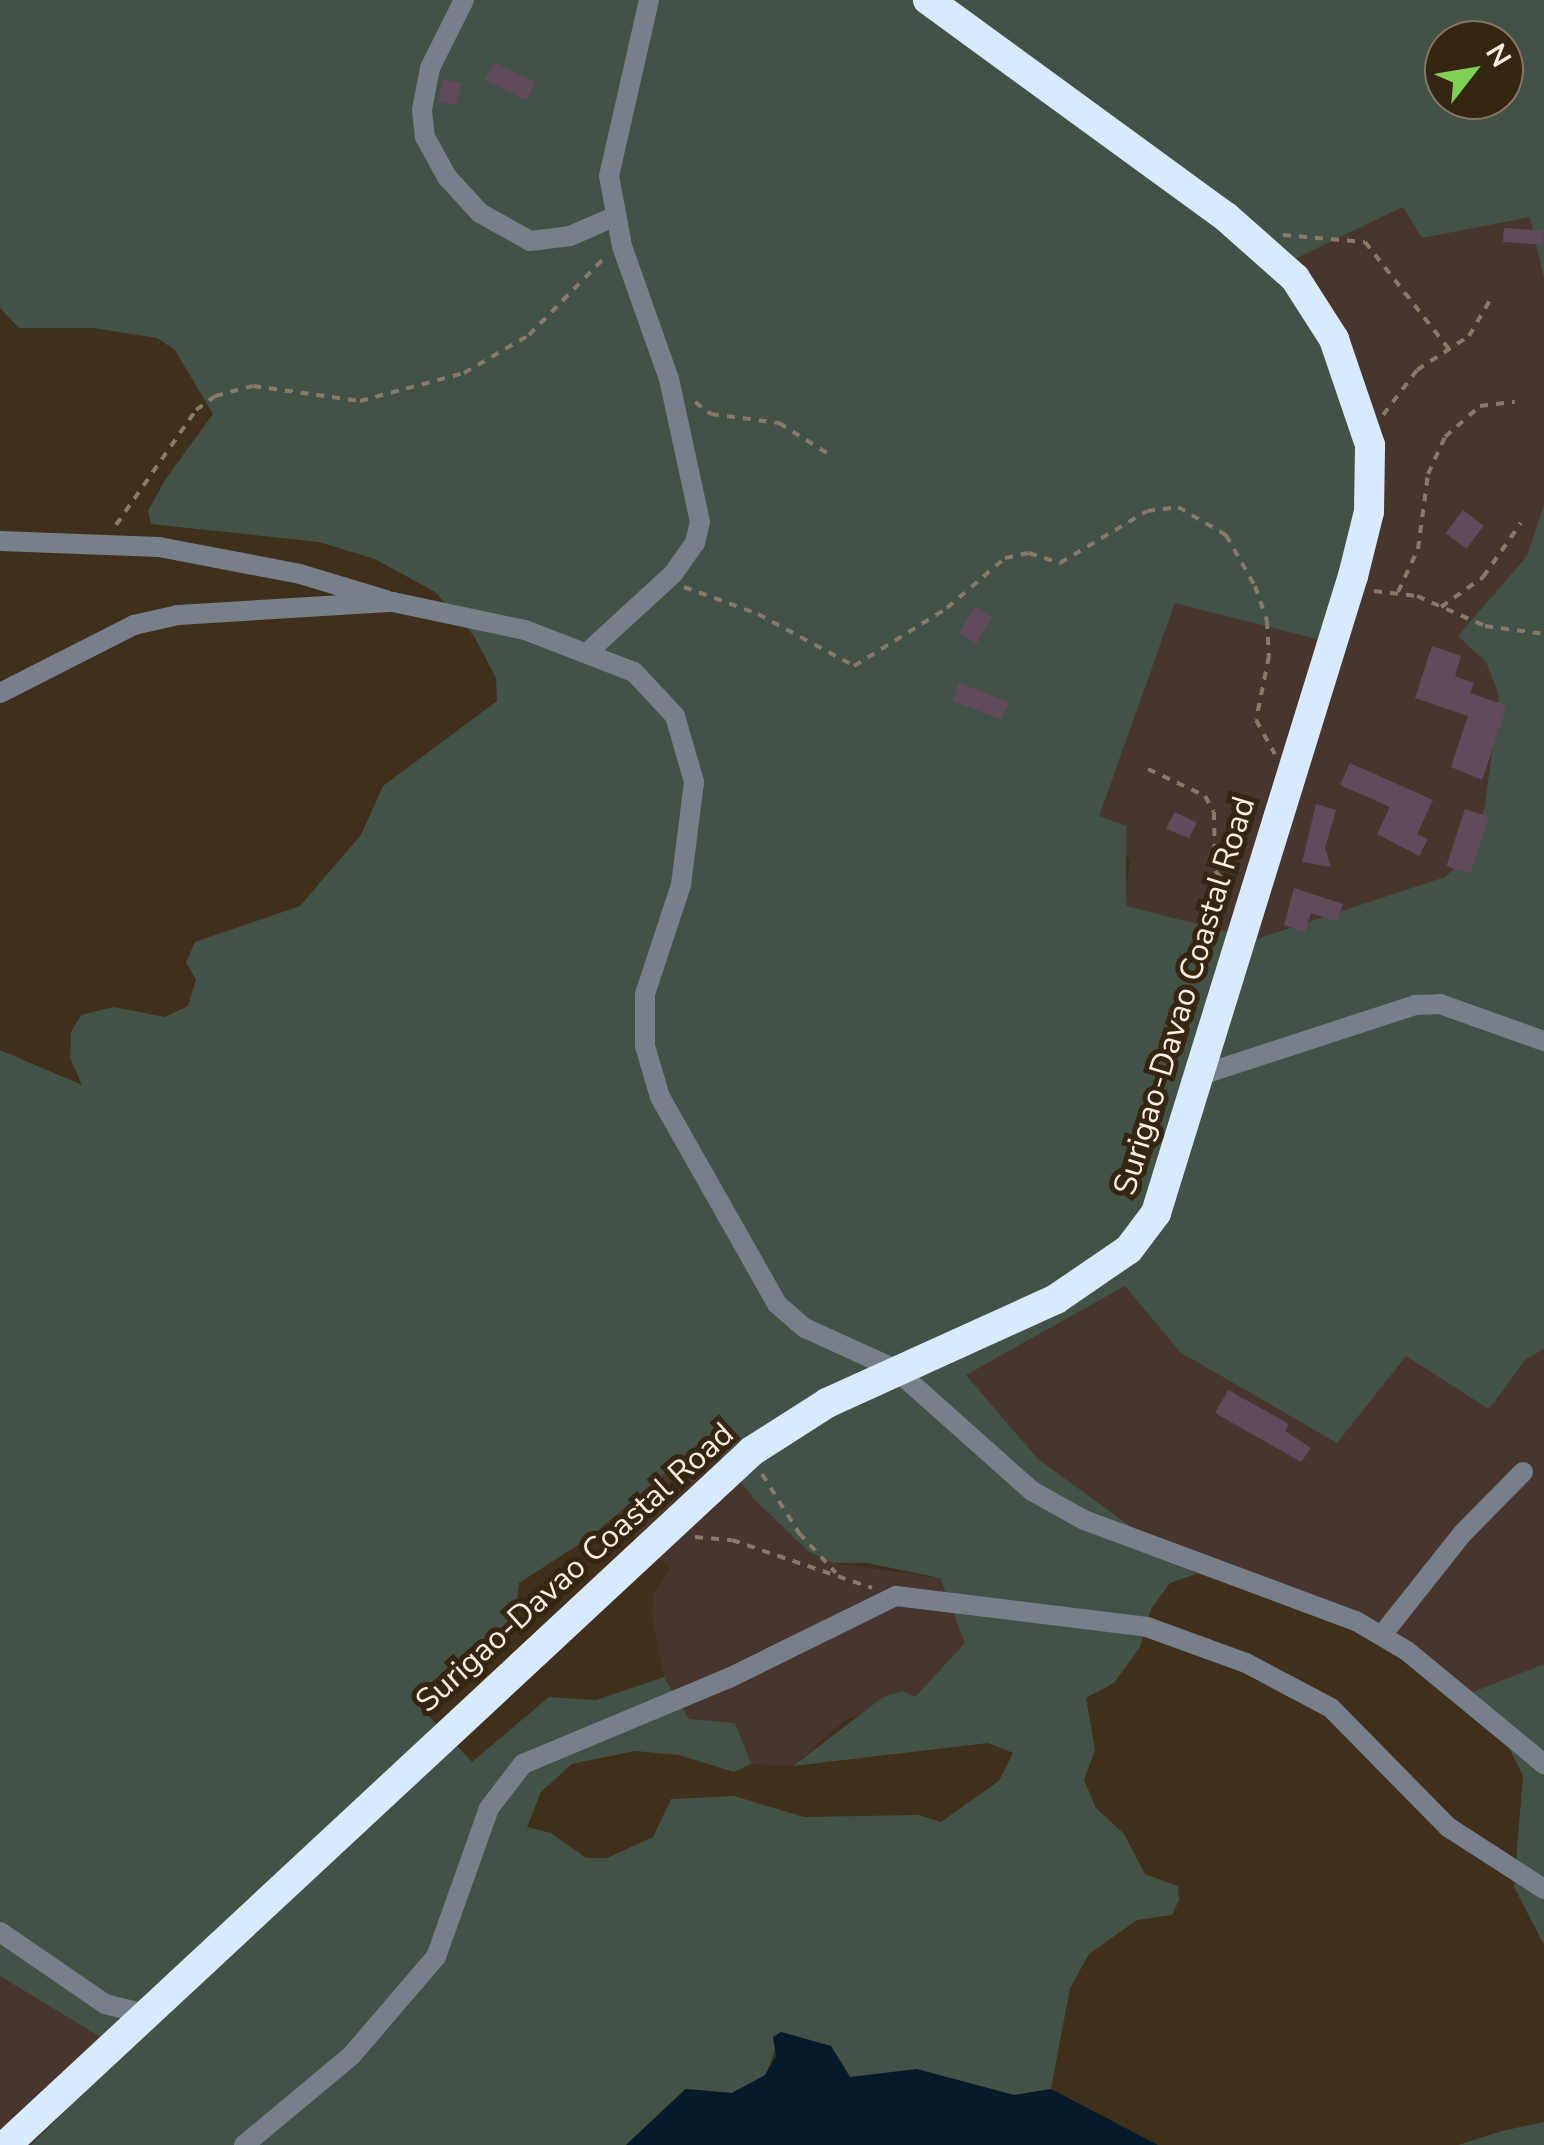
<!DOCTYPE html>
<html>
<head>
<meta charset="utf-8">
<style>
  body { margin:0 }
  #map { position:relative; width:1544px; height:2145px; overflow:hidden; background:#402f1a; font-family:"Nunito Sans",sans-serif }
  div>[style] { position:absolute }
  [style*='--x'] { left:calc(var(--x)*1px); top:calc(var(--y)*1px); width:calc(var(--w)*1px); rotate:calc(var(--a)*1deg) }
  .industrial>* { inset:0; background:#48362e }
  .green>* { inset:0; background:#435246 }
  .water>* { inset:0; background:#051a2a }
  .building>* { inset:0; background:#614a5c; transform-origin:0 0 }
  .path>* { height:4px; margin-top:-2px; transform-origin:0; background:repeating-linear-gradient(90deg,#887968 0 8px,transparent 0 16px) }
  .minor>* { height:20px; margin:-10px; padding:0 10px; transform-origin:10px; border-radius:10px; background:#767f8a }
  .highway>* { height:30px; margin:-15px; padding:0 15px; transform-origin:15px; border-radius:15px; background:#d8eafe }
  span { translate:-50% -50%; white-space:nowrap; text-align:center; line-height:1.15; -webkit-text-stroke:10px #362510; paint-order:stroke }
  .street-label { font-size:32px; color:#fcf0e4 }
  .north { position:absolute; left:1424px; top:20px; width:100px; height:100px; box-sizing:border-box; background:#362510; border:2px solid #857665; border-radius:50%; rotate:59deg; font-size:28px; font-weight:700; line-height:40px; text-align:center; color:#fcf0e4 }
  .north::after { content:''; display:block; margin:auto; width:35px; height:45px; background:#7ed153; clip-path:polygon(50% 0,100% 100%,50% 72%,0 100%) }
</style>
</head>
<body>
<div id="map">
  <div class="industrial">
    <div style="clip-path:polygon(1403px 207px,1422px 238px,1530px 216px,1544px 279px,1544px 505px,1527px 556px,1459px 636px,1486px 662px,1499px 695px,1485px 805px,1471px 851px,1445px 877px,1256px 939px,1125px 906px,1130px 860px,1098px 816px,1175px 602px,1323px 641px,1357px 515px,1355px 438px,1281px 265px)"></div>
    <div style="clip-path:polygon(1125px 1286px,1180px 1352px,1526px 1359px,1544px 1349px,1544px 1664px,1453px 1700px,1378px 1638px,1253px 1586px,1196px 1574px,1038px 1459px,966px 1375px)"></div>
    <div style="clip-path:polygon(705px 1438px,756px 1501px,809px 1552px,833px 1563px,940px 1578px,966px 1643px,914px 1698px,847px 1719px,793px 1766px,751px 1764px,735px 1724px,689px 1719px,664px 1677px,652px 1618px,653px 1593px,671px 1569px,614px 1514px)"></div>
    <div style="clip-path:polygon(0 1976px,126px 2052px,31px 2145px,0 2145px)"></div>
  </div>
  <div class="green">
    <div style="clip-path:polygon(evenodd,0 0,1544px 0,1544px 279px,1530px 217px,1422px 238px,1403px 207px,1282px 265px,1312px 308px,1355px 438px,1357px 515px,1324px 641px,1175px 603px,1099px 816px,1126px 826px,1126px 906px,1256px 939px,1445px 877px,1471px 851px,1485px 805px,1499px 695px,1486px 662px,1458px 636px,1527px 556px,1544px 505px,1544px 1349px,1526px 1359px,1489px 1409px,1406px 1356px,1337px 1443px,1180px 1352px,1125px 1286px,966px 1375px,1038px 1459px,1196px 1574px,1170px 1583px,1151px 1609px,1140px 1647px,1114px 1683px,1086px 1698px,1095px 1750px,1084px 1780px,1096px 1808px,1124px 1834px,1145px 1874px,1178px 1886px,1179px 1900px,1172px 1915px,1137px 1920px,1089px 1954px,1070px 1988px,1051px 2089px,1014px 2095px,937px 2075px,850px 2077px,831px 2046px,781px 2032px,766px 2075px,732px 2093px,685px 2089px,626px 2145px,31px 2145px,125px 2052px,0 1976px,0 1050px,82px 1085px,70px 1058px,71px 1032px,81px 1015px,114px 1007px,165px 1017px,188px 1006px,196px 980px,186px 962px,195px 942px,300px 906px,361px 835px,383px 786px,497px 701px,496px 678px,474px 636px,435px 592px,375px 559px,319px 542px,151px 524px,148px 511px,165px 480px,213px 414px,175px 350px,157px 338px,93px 328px,19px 328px,0 308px,0 0,1444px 40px,1504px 40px,1504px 100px,1444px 100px,1444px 40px,0 0,705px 1438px,756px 1501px,809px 1552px,833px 1563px,867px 1563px,940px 1578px,965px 1643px,915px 1697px,902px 1691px,882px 1698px,793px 1766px,988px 1743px,1013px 1753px,999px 1781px,941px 1822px,918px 1815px,804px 1817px,734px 1796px,671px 1799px,653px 1837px,607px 1858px,586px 1858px,551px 1833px,527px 1827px,541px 1792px,572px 1764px,635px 1751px,679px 1755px,734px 1772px,751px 1764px,735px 1723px,689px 1719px,664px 1677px,596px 1700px,549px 1697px,472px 1762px,426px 1713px,498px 1642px,515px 1615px,519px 1583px,592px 1536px,705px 1438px)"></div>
    <div style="clip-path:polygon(1544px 1664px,1544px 1945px,1514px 1887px,1523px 1776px,1509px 1748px,1453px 1700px)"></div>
    <div style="clip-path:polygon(1544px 2122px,1544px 2145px,1458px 2145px,1502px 2131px)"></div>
  </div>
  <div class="water">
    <div style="clip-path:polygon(781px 2032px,831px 2046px,850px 2077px,917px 2069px,1014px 2095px,1051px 2089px,1158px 2145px,626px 2145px,686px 2089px,732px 2093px,765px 2075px,776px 2056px,773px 2037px)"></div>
  </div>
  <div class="building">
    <div style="left:494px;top:62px;width:46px;height:20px;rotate:26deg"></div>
    <div style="left:443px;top:79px;width:19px;height:23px;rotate:12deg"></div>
    <div style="left:1504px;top:228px;width:39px;height:14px;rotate:4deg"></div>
    <div style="left:1463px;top:510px;width:26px;height:29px;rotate:37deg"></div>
    <div style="left:975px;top:606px;width:20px;height:32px;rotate:30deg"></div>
    <div style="clip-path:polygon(1432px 646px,1461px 656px,1455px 676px,1474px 683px,1470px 693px,1507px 706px,1482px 780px,1451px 767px,1468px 716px,1415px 698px)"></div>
    <div style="left:959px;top:683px;width:53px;height:19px;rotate:21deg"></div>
    <div style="clip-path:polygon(1350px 763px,1433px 800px,1417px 834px,1428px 839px,1419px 856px,1377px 834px,1390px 807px,1340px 785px)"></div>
    <div style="clip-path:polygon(1316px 804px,1336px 810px,1325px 848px,1331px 867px,1302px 862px)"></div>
    <div style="left:1465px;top:809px;width:25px;height:60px;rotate:18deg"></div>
    <div style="clip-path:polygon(1175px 812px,1197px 823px,1189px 838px,1166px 829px)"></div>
    <div style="clip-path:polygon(1294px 888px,1343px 904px,1337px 922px,1311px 913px,1305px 932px,1284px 925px)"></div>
    <div style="clip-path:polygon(1228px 1390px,1289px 1424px,1285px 1431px,1311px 1448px,1301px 1462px,1215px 1413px)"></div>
  </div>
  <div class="path">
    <div style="--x:1283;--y:235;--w:82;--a:4.9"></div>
    <div style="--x:1365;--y:242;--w:136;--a:51.9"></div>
    <div style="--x:695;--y:402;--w:20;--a:37"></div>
    <div style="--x:711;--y:414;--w:69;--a:7.5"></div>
    <div style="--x:779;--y:423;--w:57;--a:32"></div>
    <div style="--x:1383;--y:415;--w:56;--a:-52.9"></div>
    <div style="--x:1417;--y:370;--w:62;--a:-33.2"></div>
    <div style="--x:1469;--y:336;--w:48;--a:-59.7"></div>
    <div style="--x:116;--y:525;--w:140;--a:-55.2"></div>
    <div style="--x:196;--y:410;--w:24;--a:-36"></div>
    <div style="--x:215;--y:396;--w:39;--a:-15"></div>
    <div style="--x:253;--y:386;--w:108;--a:8"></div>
    <div style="--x:360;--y:401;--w:108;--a:-15.1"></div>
    <div style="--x:464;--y:373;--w:75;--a:-30.3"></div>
    <div style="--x:529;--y:335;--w:109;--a:-45.7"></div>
    <div style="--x:684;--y:587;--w:79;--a:20"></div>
    <div style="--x:758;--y:614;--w:109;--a:28.4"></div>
    <div style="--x:854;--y:666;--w:110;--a:-31.9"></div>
    <div style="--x:947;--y:608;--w:77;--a:-40.8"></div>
    <div style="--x:1005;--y:558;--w:25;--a:-12"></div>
    <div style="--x:1029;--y:553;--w:33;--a:18"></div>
    <div style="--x:1060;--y:563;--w:101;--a:-30.9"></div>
    <div style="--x:1147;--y:511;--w:31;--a:-7"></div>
    <div style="--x:1178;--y:507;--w:56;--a:30.3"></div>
    <div style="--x:1226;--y:535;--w:59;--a:60.4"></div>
    <div style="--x:1255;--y:586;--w:37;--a:71"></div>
    <div style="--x:1267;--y:621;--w:35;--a:87"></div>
    <div style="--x:1269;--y:656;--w:65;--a:101.5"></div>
    <div style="--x:1256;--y:720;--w:39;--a:61"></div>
    <div style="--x:1374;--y:591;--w:43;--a:6.6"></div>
    <div style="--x:1417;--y:596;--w:74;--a:23.8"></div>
    <div style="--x:1485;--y:626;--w:60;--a:7.7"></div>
    <div style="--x:1398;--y:592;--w:47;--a:-65.1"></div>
    <div style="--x:1418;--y:549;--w:76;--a:-82.4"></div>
    <div style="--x:1428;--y:474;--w:41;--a:-65.3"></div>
    <div style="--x:1445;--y:437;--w:47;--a:-41.5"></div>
    <div style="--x:1480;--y:406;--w:35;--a:-7"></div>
    <div style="--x:1441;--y:607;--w:52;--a:-35.5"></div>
    <div style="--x:1483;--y:577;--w:66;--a:-54.9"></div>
    <div style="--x:1148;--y:769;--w:63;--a:25.3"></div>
    <div style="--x:1205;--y:796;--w:18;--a:61"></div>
    <div style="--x:1214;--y:812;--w:59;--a:89"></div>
    <div style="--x:1215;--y:871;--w:23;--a:47"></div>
    <div style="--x:762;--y:1474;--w:70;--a:57.9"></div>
    <div style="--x:799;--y:1533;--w:54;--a:47.2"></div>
    <div style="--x:695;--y:1537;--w:37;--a:5"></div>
    <div style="--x:732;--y:1540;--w:148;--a:18.9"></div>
  </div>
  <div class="minor">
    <div style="--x:464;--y:0;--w:76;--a:116.6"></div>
    <div style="--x:430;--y:68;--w:43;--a:100.8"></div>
    <div style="--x:422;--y:110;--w:27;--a:84"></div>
    <div style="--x:425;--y:137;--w:46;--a:61.2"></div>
    <div style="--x:447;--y:177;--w:49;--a:47.5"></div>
    <div style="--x:480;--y:213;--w:57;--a:29.2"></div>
    <div style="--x:530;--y:241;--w:40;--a:-7.1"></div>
    <div style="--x:570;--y:236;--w:48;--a:-23.4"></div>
    <div style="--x:0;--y:541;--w:159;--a:2.2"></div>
    <div style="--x:159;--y:547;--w:144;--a:10.8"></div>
    <div style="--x:300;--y:574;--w:90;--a:16.8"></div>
    <div style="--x:590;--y:650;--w:113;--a:-42.5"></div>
    <div style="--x:673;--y:574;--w:38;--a:-55"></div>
    <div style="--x:695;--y:543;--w:22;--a:-77"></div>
    <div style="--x:700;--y:522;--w:146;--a:-102.2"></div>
    <div style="--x:669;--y:379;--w:141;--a:-109.5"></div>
    <div style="--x:622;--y:246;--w:71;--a:-100.5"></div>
    <div style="--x:609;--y:176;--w:180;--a:-77.2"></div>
    <div style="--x:0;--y:693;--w:150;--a:-26.9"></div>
    <div style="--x:134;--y:625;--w:45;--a:-12.8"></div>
    <div style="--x:178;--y:615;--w:215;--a:-3.5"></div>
    <div style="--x:393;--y:602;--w:135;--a:12"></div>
    <div style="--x:525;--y:630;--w:117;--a:21.1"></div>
    <div style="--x:634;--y:672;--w:60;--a:47"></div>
    <div style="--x:675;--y:716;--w:69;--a:73.9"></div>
    <div style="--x:694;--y:782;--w:104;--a:97.2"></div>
    <div style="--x:681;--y:885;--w:115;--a:108.3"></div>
    <div style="--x:645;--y:994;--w:52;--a:90"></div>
    <div style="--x:645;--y:1046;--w:53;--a:73.6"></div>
    <div style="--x:660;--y:1097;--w:238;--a:60.5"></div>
    <div style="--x:777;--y:1304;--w:37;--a:41"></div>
    <div style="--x:805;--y:1328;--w:99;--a:24.5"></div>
    <div style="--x:895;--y:1369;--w:183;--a:41.7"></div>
    <div style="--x:1032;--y:1491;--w:60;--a:29.1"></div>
    <div style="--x:1084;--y:1520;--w:290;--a:20.4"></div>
    <div style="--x:1356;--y:1621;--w:59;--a:30.5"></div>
    <div style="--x:1407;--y:1651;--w:178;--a:39.5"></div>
    <div style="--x:1198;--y:1076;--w:228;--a:-18.1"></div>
    <div style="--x:1415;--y:1005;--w:25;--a:-2"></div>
    <div style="--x:1440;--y:1004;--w:110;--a:19.6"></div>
    <div style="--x:1382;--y:1635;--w:129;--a:-51.6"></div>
    <div style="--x:1462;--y:1534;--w:87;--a:-45.5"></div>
    <div style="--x:0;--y:1932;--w:127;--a:34.4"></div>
    <div style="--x:105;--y:2004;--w:34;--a:14"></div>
    <div style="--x:138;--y:2012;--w:17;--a:-17"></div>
    <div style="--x:244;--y:2145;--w:139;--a:-39.8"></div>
    <div style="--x:351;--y:2056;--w:130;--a:-49.4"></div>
    <div style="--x:436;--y:1957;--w:158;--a:-70.4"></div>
    <div style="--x:489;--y:1808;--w:56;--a:-52.3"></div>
    <div style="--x:523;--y:1764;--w:223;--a:-22.7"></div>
    <div style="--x:729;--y:1678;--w:186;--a:-26.2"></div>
    <div style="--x:896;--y:1596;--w:253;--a:7"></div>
    <div style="--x:1147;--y:1627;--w:105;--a:20"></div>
    <div style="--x:1246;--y:1663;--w:96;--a:27.9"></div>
    <div style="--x:1331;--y:1708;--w:167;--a:45.5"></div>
    <div style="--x:1448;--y:1827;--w:114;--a:32.9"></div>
  </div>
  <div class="highway">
    <div style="--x:6;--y:2145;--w:1019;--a:-42.93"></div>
    <div style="--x:752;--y:1451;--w:89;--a:-32.6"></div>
    <div style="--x:827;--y:1403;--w:252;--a:-24.4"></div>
    <div style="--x:1056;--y:1299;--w:88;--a:-34.4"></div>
    <div style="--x:1129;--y:1249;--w:45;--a:-53.1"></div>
    <div style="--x:1156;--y:1213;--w:667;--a:-72.82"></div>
    <div style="--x:1353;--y:576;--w:66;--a:-76"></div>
    <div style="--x:1369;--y:512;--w:67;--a:-89.1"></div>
    <div style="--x:1370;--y:445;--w:112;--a:-108.8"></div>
    <div style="--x:1334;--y:339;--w:72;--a:-122.6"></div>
    <div style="--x:1295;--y:278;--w:92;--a:-138.5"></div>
    <div style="--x:1226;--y:217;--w:369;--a:-143.9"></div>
  </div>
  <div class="street-label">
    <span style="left:1185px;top:996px;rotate:-73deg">Surigao-Davao Coastal Road</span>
    <span style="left:575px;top:1568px;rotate:-42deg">Surigao-Davao Coastal Road</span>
  </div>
  <div class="north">N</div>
</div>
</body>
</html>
